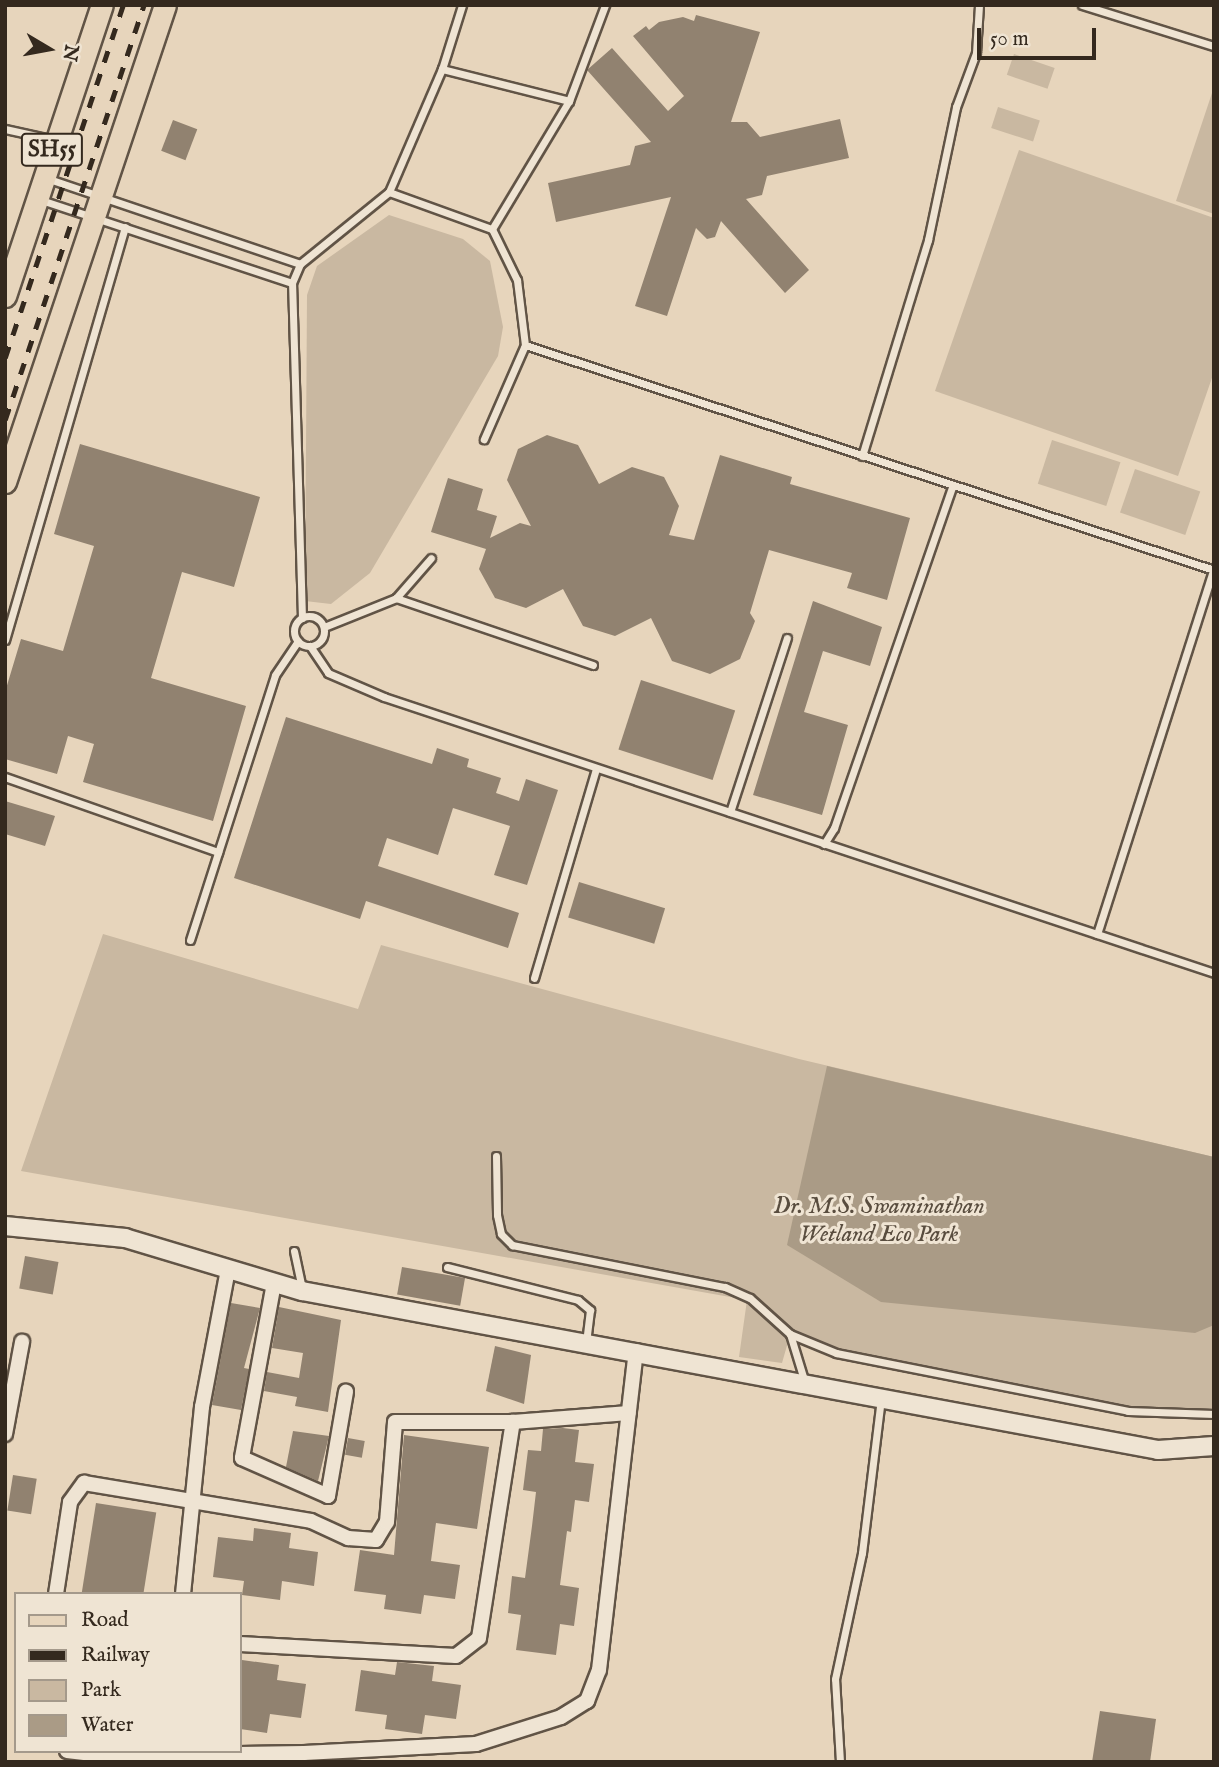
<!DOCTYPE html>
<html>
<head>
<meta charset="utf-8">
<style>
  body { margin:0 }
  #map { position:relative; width:1219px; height:1767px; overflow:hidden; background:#e7d5bc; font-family:"IM FELL English",serif }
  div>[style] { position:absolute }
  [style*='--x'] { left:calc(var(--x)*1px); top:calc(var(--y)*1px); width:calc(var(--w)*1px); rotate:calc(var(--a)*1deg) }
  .green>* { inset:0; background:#c9b8a1; transform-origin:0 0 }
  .water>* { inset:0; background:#aa9b86 }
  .building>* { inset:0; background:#918270; transform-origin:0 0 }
  .roads { filter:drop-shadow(2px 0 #615446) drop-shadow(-2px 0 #615446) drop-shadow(0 2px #615446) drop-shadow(0 -2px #615446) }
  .service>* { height:7px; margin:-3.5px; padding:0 3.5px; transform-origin:3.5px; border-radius:3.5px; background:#efe4d3 }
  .service>.ring { margin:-3.5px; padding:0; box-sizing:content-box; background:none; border:7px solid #efe4d3; border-radius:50% }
  .minor>* { height:14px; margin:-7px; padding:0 7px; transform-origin:7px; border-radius:7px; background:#efe4d3 }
  .tertiary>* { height:18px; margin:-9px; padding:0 9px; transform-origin:9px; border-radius:9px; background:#efe4d3 }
  .primary>* { height:21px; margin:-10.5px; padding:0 10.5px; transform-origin:10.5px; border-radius:10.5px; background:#e7d5bc }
  .rail>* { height:4.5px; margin-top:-2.25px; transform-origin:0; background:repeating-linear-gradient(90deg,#34291e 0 12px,transparent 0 24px) }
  span { translate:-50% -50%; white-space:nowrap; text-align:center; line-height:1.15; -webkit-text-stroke:6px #efe4d3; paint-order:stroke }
  .shield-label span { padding:2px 5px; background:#efe4d3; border:2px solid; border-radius:5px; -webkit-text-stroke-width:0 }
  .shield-label { font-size:23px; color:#34291e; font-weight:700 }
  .park-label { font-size:24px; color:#594d3f; font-style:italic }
  .frame { position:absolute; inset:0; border:7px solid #34291e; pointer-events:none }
  .legend { position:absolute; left:14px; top:1592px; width:228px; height:161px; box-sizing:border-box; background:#efe4d3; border:2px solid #a4998b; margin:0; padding:9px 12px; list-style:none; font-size:21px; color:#34291e }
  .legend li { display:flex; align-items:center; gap:14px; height:35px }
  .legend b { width:35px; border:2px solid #a4998b }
  .north { position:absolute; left:14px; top:14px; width:70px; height:70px; -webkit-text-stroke:5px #efe4d3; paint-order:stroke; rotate:100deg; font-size:19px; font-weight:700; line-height:28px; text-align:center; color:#34291e }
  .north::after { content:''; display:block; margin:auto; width:24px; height:32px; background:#34291e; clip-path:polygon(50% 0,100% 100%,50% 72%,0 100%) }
  .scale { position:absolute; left:977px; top:28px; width:119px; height:32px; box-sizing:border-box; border:4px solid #34291e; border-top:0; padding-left:9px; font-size:21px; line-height:24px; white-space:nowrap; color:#34291e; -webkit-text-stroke:5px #efe4d3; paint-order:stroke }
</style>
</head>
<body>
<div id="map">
  <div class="green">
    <div style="left:1014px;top:54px;width:43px;height:22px;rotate:19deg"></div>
    <div style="clip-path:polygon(1214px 87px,1214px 214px,1176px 201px)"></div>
    <div style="left:998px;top:107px;width:44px;height:22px;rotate:18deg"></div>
    <div style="clip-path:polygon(1019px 150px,1214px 218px,1214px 372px,1178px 476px,935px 391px)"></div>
    <div style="clip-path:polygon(389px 215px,463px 239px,490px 261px,503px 327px,498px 356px,370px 573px,331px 604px,305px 601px,307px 295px,317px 266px)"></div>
    <div style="left:1052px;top:440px;width:72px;height:46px;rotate:18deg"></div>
    <div style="left:1135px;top:469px;width:69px;height:46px;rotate:19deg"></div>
    <div style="clip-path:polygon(103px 934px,358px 1009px,381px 945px,799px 1059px,1214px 1157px,1214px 1414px,1128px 1411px,836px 1353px,790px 1335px,782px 1363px,739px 1357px,747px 1300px,21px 1171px)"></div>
  </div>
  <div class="water">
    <div style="clip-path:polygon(827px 1066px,1214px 1157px,1214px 1325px,1195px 1333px,881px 1302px,787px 1245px)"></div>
  </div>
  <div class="building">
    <div style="clip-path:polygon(696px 15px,760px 32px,731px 122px,747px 122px,760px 137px,840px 119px,849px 158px,767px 176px,762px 195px,746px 199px,809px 270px,785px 293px,721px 221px,715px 237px,707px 239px,696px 228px,667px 316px,635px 306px,671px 197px,556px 222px,548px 183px,630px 165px,635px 146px,651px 142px,587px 70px,612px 48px,668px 111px,684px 96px,633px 36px,646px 26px,649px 30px,659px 22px,683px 17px,694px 21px)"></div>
    <div style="left:173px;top:120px;width:26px;height:33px;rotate:21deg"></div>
    <div style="clip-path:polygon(547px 435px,578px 445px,599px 484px,632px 467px,664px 477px,679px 506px,669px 535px,694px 540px,720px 455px,792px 477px,790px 484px,910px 518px,887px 600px,847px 588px,852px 573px,769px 550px,750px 613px,755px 621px,740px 659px,710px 674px,672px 661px,651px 618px,615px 636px,583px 626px,563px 589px,526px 608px,495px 598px,479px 569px,486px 549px,431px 532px,448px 478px,483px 489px,477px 510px,497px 516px,490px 538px,520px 523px,531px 526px,507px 480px,518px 449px)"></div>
    <div style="clip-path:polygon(80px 444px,260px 497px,234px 587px,182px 572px,151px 678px,246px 706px,213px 821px,83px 782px,94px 744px,68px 736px,57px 774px,5px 759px,5px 692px,21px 639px,63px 651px,94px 546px,54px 534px)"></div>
    <div style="clip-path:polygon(813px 601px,882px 627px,870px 666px,823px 651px,804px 712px,848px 725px,822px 815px,753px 795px)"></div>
    <div style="left:641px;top:680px;width:99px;height:73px;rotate:18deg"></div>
    <div style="clip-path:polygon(286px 717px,432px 764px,437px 748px,469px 759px,467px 767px,501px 778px,496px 793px,519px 801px,526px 779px,558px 790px,527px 885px,494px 875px,510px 826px,453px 808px,438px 855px,387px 838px,378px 866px,519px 913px,508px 948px,366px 901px,360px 919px,234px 878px)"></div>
    <div style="clip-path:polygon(5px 801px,55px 816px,45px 846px,5px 834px)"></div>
    <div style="left:579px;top:882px;width:90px;height:37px;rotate:17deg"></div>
    <div style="left:25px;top:1256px;width:34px;height:33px;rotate:10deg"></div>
    <div style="left:402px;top:1267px;width:64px;height:28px;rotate:10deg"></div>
    <div style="clip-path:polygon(231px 1303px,260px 1308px,244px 1368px,249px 1369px,241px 1410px,212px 1405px)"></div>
    <div style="clip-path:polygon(279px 1307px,341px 1320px,328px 1412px,295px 1406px,297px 1397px,264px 1391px,267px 1372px,299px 1378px,303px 1353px,272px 1348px)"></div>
    <div style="clip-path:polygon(495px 1346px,531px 1355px,524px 1404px,486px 1391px)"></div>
    <div style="clip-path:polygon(563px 1428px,579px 1430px,575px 1462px,594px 1464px,589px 1502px,575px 1500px,571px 1532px,567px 1531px,560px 1585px,579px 1588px,574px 1626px,560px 1624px,556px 1655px,516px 1650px,521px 1615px,508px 1613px,512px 1576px,525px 1578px,532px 1526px,536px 1492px,523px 1490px,528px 1450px,541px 1451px,543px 1429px)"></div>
    <div style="clip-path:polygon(293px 1431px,329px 1436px,318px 1481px,286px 1467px)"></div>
    <div style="clip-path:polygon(404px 1435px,489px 1447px,477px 1529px,436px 1523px,431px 1561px,460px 1565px,455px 1599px,424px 1595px,421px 1614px,384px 1609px,386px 1595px,354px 1591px,360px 1550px,394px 1555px)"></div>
    <div style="left:348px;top:1438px;width:17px;height:17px;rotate:10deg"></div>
    <div style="left:13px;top:1475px;width:24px;height:36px;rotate:9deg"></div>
    <div style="left:96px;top:1503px;width:61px;height:92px;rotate:9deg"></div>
    <div style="clip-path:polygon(254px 1528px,291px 1533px,289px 1548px,318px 1552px,314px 1586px,282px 1581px,280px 1600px,242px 1595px,244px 1581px,213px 1577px,218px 1537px,253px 1541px)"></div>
    <div style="clip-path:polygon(242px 1660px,279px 1665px,277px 1680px,306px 1684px,301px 1718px,270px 1714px,267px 1733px,240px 1729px)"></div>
    <div style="clip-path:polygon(397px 1662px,434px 1666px,432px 1681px,461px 1685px,456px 1719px,425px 1715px,422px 1734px,385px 1729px,387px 1715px,355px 1711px,361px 1670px,395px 1675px)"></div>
    <div style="clip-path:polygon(1100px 1711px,1156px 1719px,1150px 1762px,1092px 1762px)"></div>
  </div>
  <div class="roads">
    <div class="service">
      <div style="--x:1082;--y:5;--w:138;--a:17.3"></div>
      <div style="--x:442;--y:69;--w:67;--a:-72.6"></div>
      <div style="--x:5;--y:129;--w:51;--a:12.4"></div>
      <div style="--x:46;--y:178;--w:268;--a:18.7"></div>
      <div style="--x:389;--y:192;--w:109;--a:19.8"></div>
      <div style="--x:492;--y:229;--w:57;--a:63.9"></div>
      <div style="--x:517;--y:280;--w:65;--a:83"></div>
      <div style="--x:525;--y:345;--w:103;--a:113.6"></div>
      <div style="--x:41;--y:200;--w:264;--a:18.3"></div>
      <div style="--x:492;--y:229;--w:149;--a:-59"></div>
      <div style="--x:569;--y:101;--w:103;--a:-69.4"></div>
      <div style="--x:525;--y:345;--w:725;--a:18.08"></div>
      <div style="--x:862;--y:456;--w:226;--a:-73"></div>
      <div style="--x:928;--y:240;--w:136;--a:-78.1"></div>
      <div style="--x:956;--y:107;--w:58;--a:-69.7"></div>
      <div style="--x:976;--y:53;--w:48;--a:-86.4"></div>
      <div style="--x:396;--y:598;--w:208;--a:18.8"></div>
      <div class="ring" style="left:294px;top:616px;width:23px;height:23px"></div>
      <div style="--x:302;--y:618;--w:335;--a:-91.7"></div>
      <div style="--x:292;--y:283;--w:21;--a:-67"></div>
      <div style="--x:300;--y:264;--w:114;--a:-39"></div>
      <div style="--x:389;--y:192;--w:134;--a:-66.7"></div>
      <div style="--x:442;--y:69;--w:131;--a:14.1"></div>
      <div style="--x:324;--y:627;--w:78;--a:-21.9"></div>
      <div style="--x:396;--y:598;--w:53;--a:-48.8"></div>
      <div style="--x:5;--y:640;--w:430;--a:-73.8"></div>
      <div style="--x:310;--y:646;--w:32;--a:56"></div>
      <div style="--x:328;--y:673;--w:61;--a:23.2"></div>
      <div style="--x:384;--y:697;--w:875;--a:18.39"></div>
      <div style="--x:5;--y:777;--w:226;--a:19.4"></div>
      <div style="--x:730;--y:812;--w:183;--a:-71.9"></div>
      <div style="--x:824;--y:844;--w:19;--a:-58"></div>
      <div style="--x:834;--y:828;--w:363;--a:-70.9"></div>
      <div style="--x:1097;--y:934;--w:384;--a:-72.3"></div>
      <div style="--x:190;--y:940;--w:278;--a:-72.2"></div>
      <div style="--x:275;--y:675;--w:41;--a:-55.9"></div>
      <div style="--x:534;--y:978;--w:218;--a:-73.5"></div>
      <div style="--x:496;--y:1156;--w:59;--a:89"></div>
      <div style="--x:497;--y:1215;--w:19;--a:78"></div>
      <div style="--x:501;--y:1234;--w:16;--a:45"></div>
      <div style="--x:512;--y:1245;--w:217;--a:11.2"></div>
      <div style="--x:725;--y:1287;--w:27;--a:24"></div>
      <div style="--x:750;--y:1298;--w:54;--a:42"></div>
      <div style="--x:790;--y:1334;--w:50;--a:22.4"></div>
      <div style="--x:836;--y:1353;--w:298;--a:11.2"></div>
      <div style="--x:1128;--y:1411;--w:86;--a:2"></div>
      <div style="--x:294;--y:1251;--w:40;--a:78"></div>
      <div style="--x:447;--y:1267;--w:135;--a:14.1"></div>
      <div style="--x:578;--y:1300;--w:16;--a:40"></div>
      <div style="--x:590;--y:1310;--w:32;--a:97"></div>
      <div style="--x:790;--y:1334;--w:51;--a:73"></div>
      <div style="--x:840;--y:1762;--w:83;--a:-93.4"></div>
      <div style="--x:835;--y:1679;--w:129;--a:-77.9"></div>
      <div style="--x:862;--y:1553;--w:156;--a:-83"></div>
    </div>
    <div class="minor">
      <div style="--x:274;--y:1283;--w:178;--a:100.4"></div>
      <div style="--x:242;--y:1458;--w:94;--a:23.8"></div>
      <div style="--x:328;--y:1496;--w:106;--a:-80.2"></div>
      <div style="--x:5;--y:1434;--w:94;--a:-79.5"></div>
      <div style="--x:56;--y:1594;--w:93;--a:-81.3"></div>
      <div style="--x:70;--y:1502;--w:24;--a:-54"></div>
      <div style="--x:84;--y:1483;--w:230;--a:9.5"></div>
      <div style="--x:311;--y:1521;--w:41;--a:24.7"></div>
      <div style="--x:348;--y:1538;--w:28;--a:4"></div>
      <div style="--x:376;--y:1540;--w:21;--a:-59"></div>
      <div style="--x:387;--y:1522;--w:100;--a:-85.4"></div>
      <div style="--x:395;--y:1422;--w:118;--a:0"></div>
      <div style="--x:513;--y:1422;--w:116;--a:-4.4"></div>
      <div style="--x:183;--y:1594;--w:188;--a:-84.2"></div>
      <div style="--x:202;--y:1407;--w:140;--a:-79.3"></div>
      <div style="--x:240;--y:1644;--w:216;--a:3.2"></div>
      <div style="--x:456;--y:1656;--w:29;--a:-38"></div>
      <div style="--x:479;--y:1638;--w:219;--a:-81.1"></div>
      <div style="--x:67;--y:1751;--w:43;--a:6.6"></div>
      <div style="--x:110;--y:1756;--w:194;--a:-0.9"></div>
      <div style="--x:304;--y:1753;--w:172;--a:-3"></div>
      <div style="--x:476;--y:1744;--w:89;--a:-17.6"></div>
      <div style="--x:561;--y:1717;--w:31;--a:-32"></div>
      <div style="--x:587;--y:1701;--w:33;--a:-69"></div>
      <div style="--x:599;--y:1670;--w:321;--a:-83.4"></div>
    </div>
    <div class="tertiary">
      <div style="--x:5;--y:1226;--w:121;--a:5.7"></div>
      <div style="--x:125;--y:1238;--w:185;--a:16.7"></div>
      <div style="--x:302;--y:1291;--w:871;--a:10.52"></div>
      <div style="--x:1158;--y:1450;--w:56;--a:-4.1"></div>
    </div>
    <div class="primary">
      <div style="--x:5;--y:296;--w:307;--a:-71.6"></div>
      <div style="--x:5;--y:482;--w:503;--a:-71.46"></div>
    </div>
  </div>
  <div class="rail">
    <div style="--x:5;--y:358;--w:372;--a:-71.5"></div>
    <div style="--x:5;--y:420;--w:438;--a:-71.5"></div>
  </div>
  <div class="shield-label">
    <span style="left:52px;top:150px">SH55</span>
  </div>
  <div class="park-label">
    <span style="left:879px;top:1221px">Dr. M.S. Swaminathan<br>Wetland Eco Park</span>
  </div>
  <div class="frame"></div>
  <ul class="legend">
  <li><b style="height:9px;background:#e7d5bc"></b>Road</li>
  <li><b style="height:9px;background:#34291e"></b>Railway</li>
  <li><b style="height:19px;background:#c9b8a1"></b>Park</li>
  <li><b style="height:19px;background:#aa9b86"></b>Water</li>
  </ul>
  <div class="north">N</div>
  <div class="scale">50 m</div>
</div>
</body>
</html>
